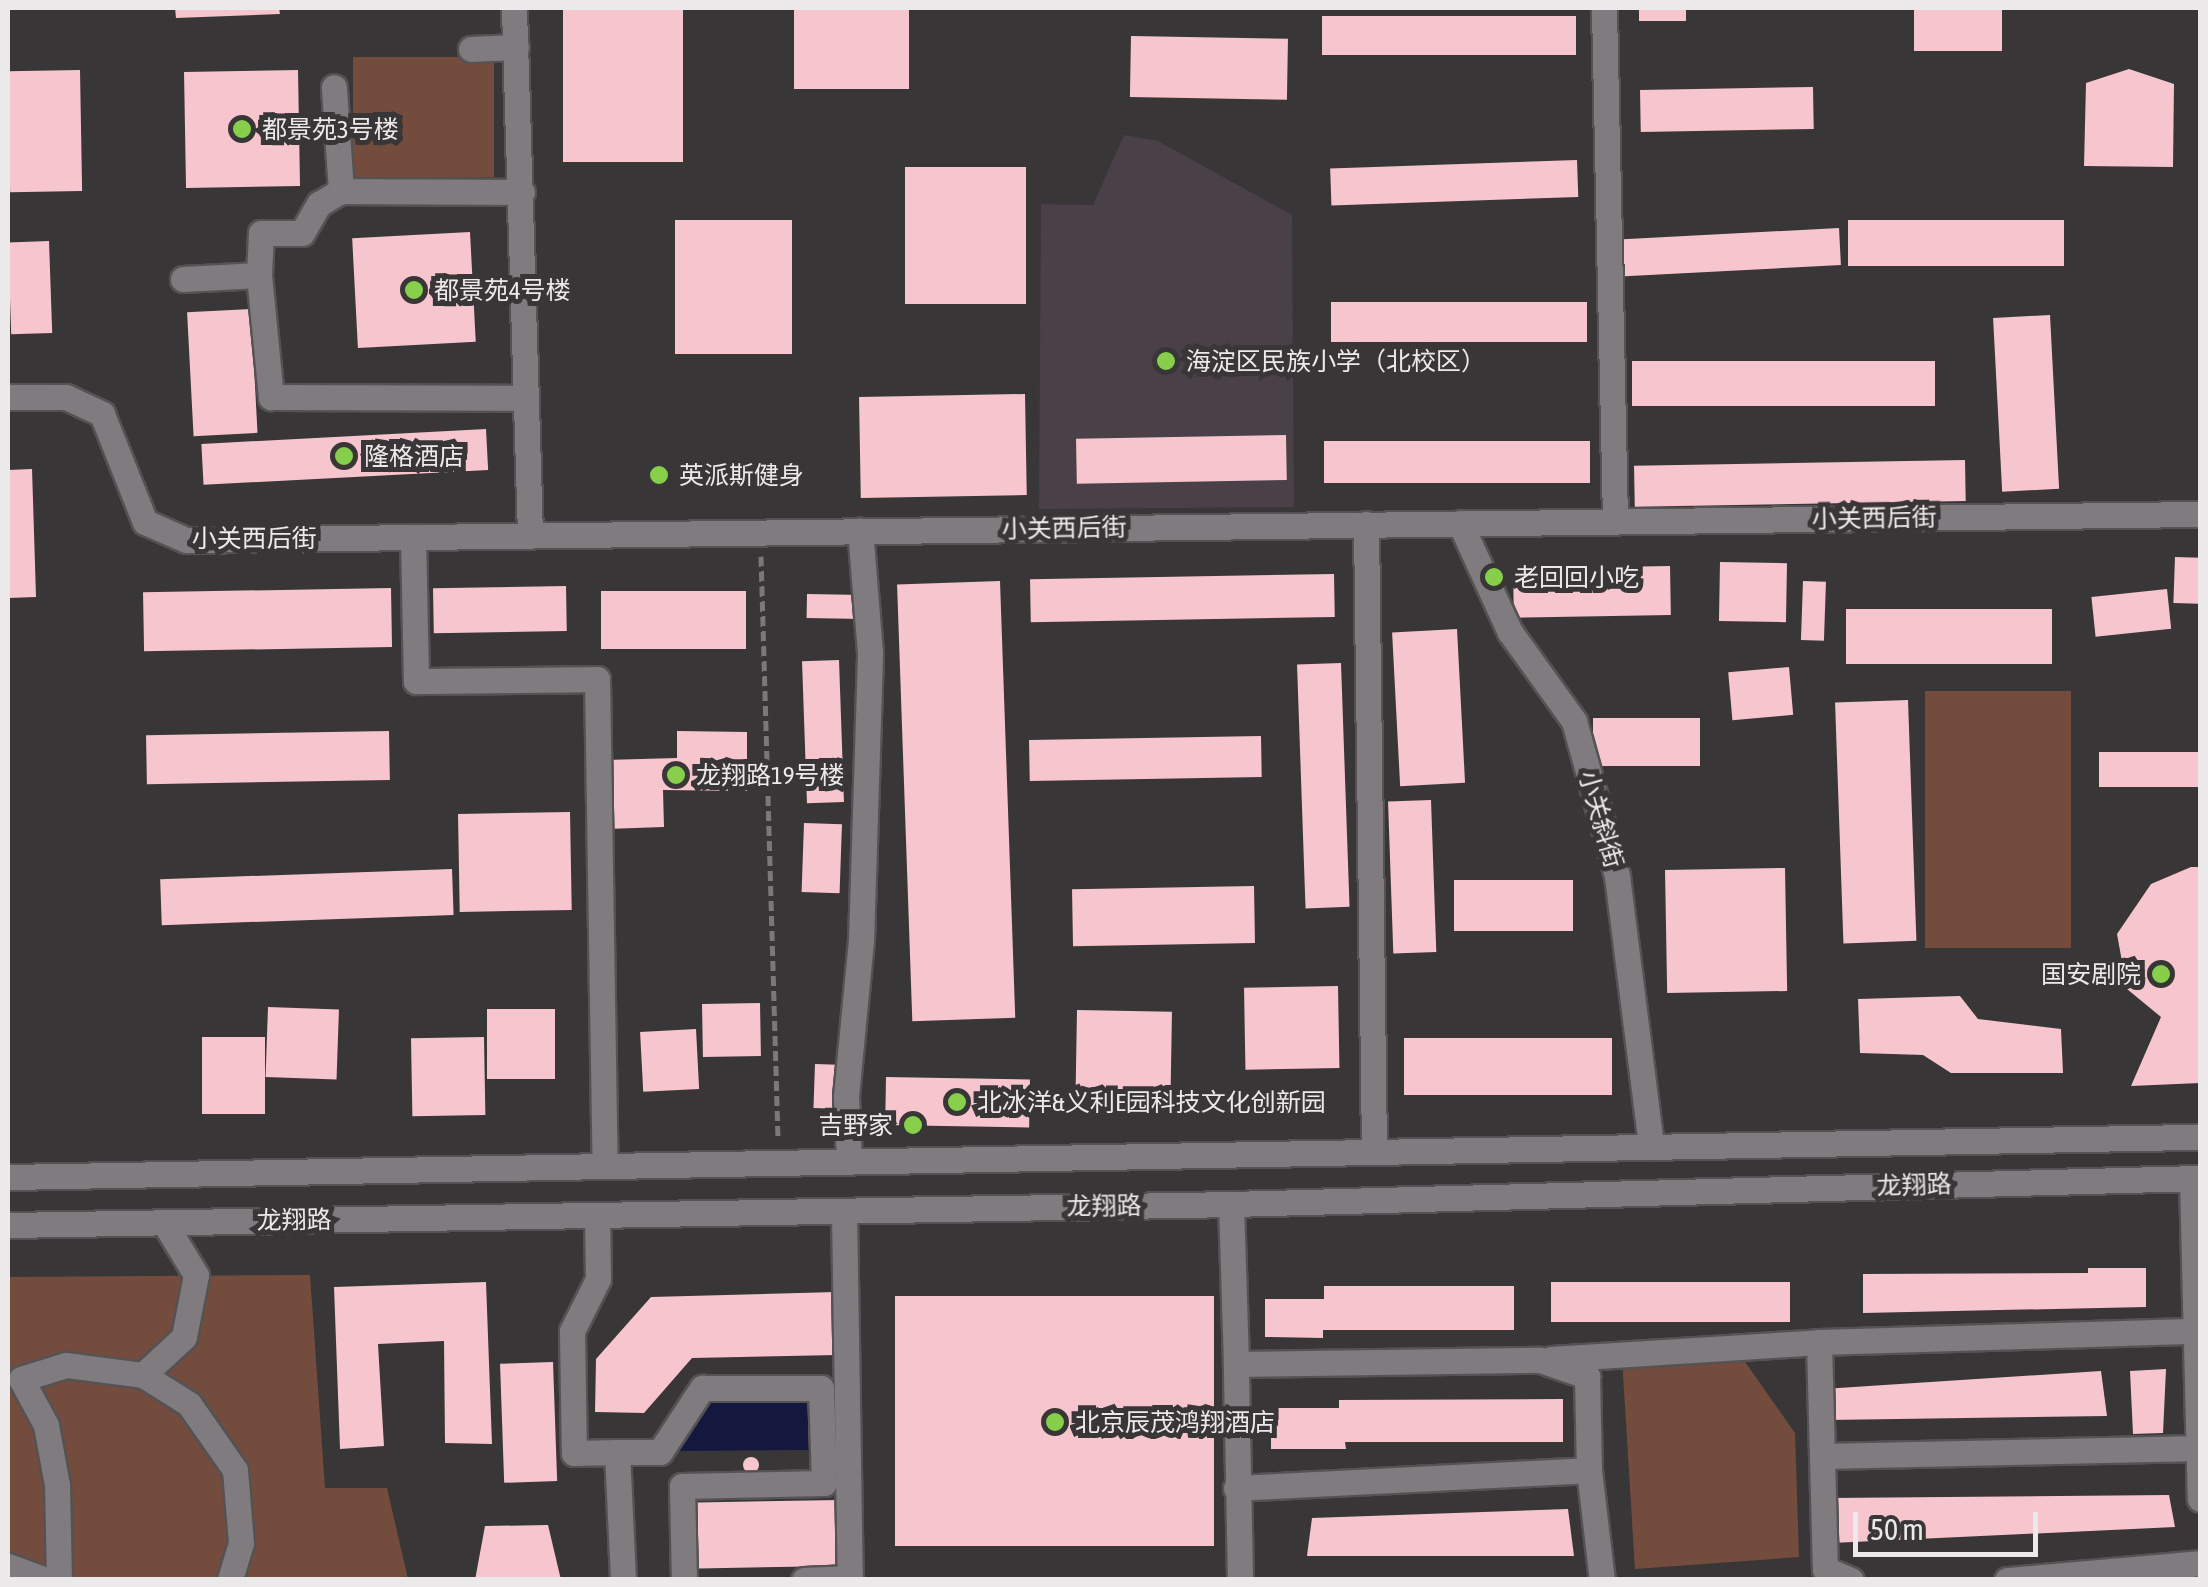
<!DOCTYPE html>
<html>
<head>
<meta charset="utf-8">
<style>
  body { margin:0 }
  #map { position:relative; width:2208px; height:1587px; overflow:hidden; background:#393638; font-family:"Asap Condensed","Noto Sans SC",sans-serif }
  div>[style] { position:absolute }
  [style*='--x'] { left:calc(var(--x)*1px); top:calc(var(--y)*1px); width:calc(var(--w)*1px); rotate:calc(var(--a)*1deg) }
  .built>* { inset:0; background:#494147 }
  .green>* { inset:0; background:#734c3e; transform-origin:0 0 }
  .water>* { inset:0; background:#14183e }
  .building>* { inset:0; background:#f7c5cd; transform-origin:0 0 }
  .round { border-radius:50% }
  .path>* { height:5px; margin-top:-2.5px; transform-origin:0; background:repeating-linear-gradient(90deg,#7b787a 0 10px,transparent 0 15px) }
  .roads { filter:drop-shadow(2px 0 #555254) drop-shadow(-2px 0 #555254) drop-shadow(0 2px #555254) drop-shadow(0 -2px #555254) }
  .minor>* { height:25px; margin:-12.5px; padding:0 12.5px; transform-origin:12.5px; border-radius:12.5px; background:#7f7b7e }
  .dots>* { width:28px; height:28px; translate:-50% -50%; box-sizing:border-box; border:5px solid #393638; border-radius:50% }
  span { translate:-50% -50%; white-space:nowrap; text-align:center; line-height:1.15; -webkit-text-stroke:10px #393638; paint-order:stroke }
  .poi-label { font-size:25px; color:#ebe9ea }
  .left { translate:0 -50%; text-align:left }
  .right { translate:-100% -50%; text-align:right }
  .street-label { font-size:25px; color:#ebe9ea }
  .frame { position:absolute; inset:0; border:10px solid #ebe9ea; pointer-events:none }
  .scale { position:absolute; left:1853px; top:1512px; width:185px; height:45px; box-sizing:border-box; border:5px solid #ebe9ea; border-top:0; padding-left:12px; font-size:30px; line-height:35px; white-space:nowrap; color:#ebe9ea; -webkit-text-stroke:8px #393638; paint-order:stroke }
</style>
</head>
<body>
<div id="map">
  <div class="built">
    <div style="clip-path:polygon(1124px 135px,1158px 141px,1292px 215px,1294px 507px,1039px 509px,1041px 204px,1093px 205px)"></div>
  </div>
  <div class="green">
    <div style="left:494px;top:57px;width:120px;height:141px;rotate:90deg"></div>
    <div style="left:2071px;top:691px;width:257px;height:146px;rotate:90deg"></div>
    <div style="clip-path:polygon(310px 1275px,325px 1488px,387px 1488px,408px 1579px,8px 1579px,8px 1277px)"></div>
    <div style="clip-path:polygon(1729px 1339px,1795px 1433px,1799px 1557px,1635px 1569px,1621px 1342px)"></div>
  </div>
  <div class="water">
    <div style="clip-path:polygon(711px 1399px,808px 1400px,809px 1450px,678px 1451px)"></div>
  </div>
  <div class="building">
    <div style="clip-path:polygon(175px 8px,279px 8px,280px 14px,176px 18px)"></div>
    <div style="left:563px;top:8px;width:120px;height:154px"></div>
    <div style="left:794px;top:8px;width:115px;height:81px"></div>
    <div style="left:1639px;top:8px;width:47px;height:13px"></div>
    <div style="left:1914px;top:8px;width:88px;height:43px"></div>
    <div style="left:1322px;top:16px;width:254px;height:39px"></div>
    <div style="left:1131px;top:36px;width:157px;height:61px;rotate:1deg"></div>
    <div style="clip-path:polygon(2129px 69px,2174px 84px,2173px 167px,2084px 166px,2086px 83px)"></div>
    <div style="left:80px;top:70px;width:121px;height:72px;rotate:89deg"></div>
    <div style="left:298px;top:70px;width:116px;height:114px;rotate:89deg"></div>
    <div style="left:1813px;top:87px;width:42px;height:173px;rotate:89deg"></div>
    <div style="left:1577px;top:160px;width:37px;height:247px;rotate:88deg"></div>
    <div style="left:905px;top:167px;width:121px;height:137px"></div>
    <div style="left:675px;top:220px;width:117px;height:134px"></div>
    <div style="left:1848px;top:220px;width:216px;height:46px"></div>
    <div style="left:1839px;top:228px;width:37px;height:221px;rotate:87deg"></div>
    <div style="left:470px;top:232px;width:110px;height:118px;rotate:87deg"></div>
    <div style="left:49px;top:241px;width:92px;height:41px;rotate:88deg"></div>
    <div style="left:1331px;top:302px;width:256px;height:40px"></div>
    <div style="left:251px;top:309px;width:124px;height:64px;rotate:87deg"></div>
    <div style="left:2050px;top:315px;width:174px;height:57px;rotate:87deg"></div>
    <div style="left:1935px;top:361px;width:45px;height:303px;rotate:90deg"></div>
    <div style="left:1025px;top:394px;width:101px;height:166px;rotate:89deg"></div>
    <div style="left:486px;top:429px;width:41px;height:285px;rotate:87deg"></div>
    <div style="left:1286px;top:435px;width:45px;height:210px;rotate:89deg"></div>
    <div style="left:1590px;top:441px;width:42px;height:266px;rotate:90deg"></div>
    <div style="left:1965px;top:460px;width:41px;height:331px;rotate:89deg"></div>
    <div style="clip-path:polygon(32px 469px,36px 597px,8px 598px,8px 470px)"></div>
    <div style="left:2175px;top:557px;width:25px;height:46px;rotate:2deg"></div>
    <div style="left:1720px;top:562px;width:67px;height:59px;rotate:1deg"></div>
    <div style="left:1670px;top:566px;width:49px;height:157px;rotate:89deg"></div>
    <div style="left:1334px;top:574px;width:43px;height:304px;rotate:89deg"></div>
    <div style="left:1000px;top:581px;width:437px;height:103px;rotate:88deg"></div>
    <div style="left:1803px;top:581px;width:23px;height:59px;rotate:2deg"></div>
    <div style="left:566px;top:586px;width:45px;height:133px;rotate:89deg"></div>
    <div style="left:391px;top:588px;width:59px;height:248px;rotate:89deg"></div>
    <div style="left:2167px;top:589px;width:40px;height:76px;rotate:84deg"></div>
    <div style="left:601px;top:591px;width:145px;height:58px"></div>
    <div style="left:807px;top:594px;width:56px;height:24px;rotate:1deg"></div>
    <div style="left:1846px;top:609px;width:206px;height:55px"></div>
    <div style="left:1457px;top:629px;width:154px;height:65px;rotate:87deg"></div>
    <div style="left:839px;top:660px;width:142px;height:37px;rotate:88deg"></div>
    <div style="left:1341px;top:663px;width:244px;height:44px;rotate:88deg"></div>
    <div style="left:1789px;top:667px;width:48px;height:61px;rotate:85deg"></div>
    <div style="left:1908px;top:700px;width:241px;height:73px;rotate:88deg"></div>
    <div style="left:1700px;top:718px;width:48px;height:107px;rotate:90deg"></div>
    <div style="left:389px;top:731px;width:49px;height:243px;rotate:89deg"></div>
    <div style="clip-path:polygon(677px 731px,747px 732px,747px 791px,663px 790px,664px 827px,606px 829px,605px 760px,677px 758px)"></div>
    <div style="left:1261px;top:736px;width:41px;height:232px;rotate:89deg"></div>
    <div style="left:2099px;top:752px;width:101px;height:35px"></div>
    <div style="left:1431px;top:800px;width:152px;height:43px;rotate:88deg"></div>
    <div style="left:570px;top:812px;width:98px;height:112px;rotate:89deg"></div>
    <div style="left:804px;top:823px;width:38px;height:69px;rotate:2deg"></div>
    <div style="clip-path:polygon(2191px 867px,2200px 867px,2200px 1083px,2131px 1086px,2161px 1017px,2127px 989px,2117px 934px,2151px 884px)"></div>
    <div style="left:1785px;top:868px;width:123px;height:120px;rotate:89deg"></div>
    <div style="left:452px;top:869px;width:46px;height:292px;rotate:88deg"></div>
    <div style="left:1454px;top:880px;width:119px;height:51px"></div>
    <div style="left:1254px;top:886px;width:57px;height:182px;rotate:89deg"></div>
    <div style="left:1338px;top:986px;width:82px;height:94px;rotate:89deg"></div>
    <div style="clip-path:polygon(1960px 996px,1978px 1019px,2061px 1029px,2063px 1073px,1951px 1073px,1923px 1055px,1860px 1053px,1858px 999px)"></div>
    <div style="left:760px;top:1003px;width:53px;height:58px;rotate:89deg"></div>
    <div style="left:268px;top:1007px;width:71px;height:70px;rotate:2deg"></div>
    <div style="left:487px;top:1009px;width:68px;height:70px"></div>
    <div style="left:1077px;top:1010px;width:95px;height:91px;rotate:1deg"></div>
    <div style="left:696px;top:1029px;width:60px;height:56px;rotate:87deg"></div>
    <div style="left:265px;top:1037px;width:77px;height:63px;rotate:90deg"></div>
    <div style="left:484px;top:1037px;width:78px;height:73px;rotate:89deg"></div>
    <div style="left:1404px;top:1038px;width:208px;height:57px"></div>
    <div style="left:815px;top:1064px;width:31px;height:44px;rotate:2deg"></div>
    <div style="left:886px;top:1077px;width:144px;height:48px;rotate:1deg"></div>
    <div style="clip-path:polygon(2088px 1268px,2146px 1268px,2146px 1307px,1863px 1313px,1863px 1274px,2088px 1273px)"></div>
    <div style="clip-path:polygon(486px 1282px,492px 1444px,445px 1443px,444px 1341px,378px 1344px,384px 1446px,340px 1449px,334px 1287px)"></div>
    <div style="left:1551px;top:1282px;width:239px;height:40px"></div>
    <div style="clip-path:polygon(1324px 1286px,1514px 1286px,1514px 1330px,1323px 1330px,1323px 1338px,1265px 1337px,1265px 1299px,1324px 1299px)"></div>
    <div style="clip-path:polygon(836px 1292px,838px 1355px,692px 1358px,644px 1413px,595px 1412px,596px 1359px,651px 1297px)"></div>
    <div style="left:1214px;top:1296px;width:250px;height:319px;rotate:90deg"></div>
    <div style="left:553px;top:1362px;width:119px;height:53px;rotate:88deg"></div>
    <div style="clip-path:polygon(2166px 1369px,2163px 1433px,2133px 1434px,2130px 1371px)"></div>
    <div style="clip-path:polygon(2101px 1371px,2107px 1416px,1829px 1420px,1823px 1389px)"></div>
    <div style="clip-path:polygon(1563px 1399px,1563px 1442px,1345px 1442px,1346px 1449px,1271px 1449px,1271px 1408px,1339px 1408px,1339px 1400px)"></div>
    <div class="round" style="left:743px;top:1457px;width:16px;height:16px"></div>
    <div style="clip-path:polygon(2169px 1495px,2175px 1527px,1832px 1543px,1830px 1498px)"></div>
    <div style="left:840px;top:1500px;width:66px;height:143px;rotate:89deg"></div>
    <div style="clip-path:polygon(1568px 1509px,1574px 1556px,1307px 1556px,1312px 1518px)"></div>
    <div style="clip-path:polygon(548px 1525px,561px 1580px,475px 1580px,485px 1526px)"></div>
  </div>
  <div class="path">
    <div style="--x:761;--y:556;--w:584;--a:88.33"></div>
  </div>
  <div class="roads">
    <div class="minor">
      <div style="--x:514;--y:8;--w:527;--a:88.26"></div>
      <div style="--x:1604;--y:8;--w:514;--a:88.77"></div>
      <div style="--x:471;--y:49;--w:45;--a:-2.5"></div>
      <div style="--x:341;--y:191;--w:181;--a:0.3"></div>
      <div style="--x:259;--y:275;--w:42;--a:-87.3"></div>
      <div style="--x:261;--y:233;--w:41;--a:0"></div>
      <div style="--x:302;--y:233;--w:34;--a:-60"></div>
      <div style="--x:319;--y:204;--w:26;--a:-31"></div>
      <div style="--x:341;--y:191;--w:104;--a:-93.9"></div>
      <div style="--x:183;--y:279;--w:76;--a:-3"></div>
      <div style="--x:259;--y:275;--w:123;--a:84.4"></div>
      <div style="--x:271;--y:397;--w:255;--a:0.2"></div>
      <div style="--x:8;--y:397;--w:58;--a:0"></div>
      <div style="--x:66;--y:397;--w:40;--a:25"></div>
      <div style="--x:102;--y:414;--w:116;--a:68.3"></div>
      <div style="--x:145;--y:522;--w:45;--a:23.7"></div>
      <div style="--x:186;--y:540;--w:2014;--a:-0.74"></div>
      <div style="--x:1460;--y:523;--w:120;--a:65.4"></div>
      <div style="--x:1510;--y:632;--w:110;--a:54.3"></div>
      <div style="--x:1574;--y:721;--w:161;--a:74.5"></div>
      <div style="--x:1617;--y:876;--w:273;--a:82.8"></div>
      <div style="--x:1366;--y:524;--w:628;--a:89.27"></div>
      <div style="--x:413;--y:537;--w:144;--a:88.8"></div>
      <div style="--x:416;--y:681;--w:181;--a:-0.6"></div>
      <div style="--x:597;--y:679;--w:486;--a:89.1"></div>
      <div style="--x:849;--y:1160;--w:64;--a:-92.7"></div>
      <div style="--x:846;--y:1096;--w:156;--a:-84.5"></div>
      <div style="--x:861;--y:941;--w:288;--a:-88.2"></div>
      <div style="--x:870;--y:653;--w:123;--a:-94.6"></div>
      <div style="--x:8;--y:1177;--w:2192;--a:-1.05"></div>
      <div style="--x:2192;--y:1178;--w:321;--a:88.6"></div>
      <div style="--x:1231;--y:1204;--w:160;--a:88.2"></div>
      <div style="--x:844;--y:1211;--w:369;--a:89.1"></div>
      <div style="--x:597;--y:1215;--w:64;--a:89.1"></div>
      <div style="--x:598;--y:1279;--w:58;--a:116.6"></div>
      <div style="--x:572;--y:1331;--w:122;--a:89.1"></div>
      <div style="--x:574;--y:1453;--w:43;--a:-1.3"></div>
      <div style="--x:617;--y:1452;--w:128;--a:87.3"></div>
      <div style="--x:164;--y:1222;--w:62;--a:58.9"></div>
      <div style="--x:196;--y:1275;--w:63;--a:101"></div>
      <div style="--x:184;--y:1337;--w:56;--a:137.2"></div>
      <div style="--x:143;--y:1375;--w:54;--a:32.2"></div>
      <div style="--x:189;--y:1404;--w:80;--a:55.1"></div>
      <div style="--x:235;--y:1470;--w:73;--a:85.3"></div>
      <div style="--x:241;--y:1543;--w:39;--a:107"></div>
      <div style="--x:8;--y:1225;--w:1223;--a:-0.98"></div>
      <div style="--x:1231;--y:1204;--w:969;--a:-1.54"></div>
      <div style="--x:1819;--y:1342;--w:377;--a:-1.7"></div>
      <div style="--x:1551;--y:1359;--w:269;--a:-3.6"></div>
      <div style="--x:1819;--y:1342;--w:227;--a:88.5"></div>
      <div style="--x:1825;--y:1569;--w:28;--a:23"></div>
      <div style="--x:617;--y:1452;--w:43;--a:0"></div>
      <div style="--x:660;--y:1452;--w:77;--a:-56.7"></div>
      <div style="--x:702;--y:1388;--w:119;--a:0"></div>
      <div style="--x:821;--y:1388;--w:95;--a:88.2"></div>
      <div style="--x:824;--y:1483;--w:142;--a:178.8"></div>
      <div style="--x:682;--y:1486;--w:94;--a:88.8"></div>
      <div style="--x:1822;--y:1456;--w:377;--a:-1.2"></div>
      <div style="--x:1236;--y:1488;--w:353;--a:-2.9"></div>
      <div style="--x:8;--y:1566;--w:40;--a:20.2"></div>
      <div style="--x:59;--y:1580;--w:95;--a:-91.2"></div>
      <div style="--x:57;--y:1485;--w:61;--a:-100.4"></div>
      <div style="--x:46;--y:1425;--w:52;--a:-118.5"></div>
      <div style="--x:21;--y:1379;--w:47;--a:-17.3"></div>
      <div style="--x:66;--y:1365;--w:78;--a:7.4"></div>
      <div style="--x:804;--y:1580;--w:46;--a:-2.5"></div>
      <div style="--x:1240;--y:1580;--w:216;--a:-91.1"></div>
      <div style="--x:1236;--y:1364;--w:304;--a:-0.8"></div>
      <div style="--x:1540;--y:1360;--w:50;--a:18.8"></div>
      <div style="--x:1587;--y:1376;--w:94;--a:88.8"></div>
      <div style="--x:1589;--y:1470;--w:111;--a:83.3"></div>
      <div style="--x:2007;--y:1580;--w:194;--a:-5"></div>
    </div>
  </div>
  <div class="dots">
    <div style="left:242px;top:129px;background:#87cf4a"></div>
    <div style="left:414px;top:290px;background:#87cf4a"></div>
    <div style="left:1166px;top:361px;background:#87cf4a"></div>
    <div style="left:344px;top:456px;background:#87cf4a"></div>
    <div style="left:659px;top:475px;background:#87cf4a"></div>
    <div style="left:1494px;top:577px;background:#87cf4a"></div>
    <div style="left:676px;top:775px;background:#87cf4a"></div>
    <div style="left:2161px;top:974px;background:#87cf4a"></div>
    <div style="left:957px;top:1102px;background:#87cf4a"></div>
    <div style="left:913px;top:1125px;background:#87cf4a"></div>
    <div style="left:1055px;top:1422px;background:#87cf4a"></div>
  </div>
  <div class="poi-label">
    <span class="left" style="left:262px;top:129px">都景苑3号楼</span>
    <span class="left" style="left:434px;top:290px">都景苑4号楼</span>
    <span class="left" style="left:1186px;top:361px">海淀区民族小学（北校区）</span>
    <span class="left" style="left:364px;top:456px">隆格酒店</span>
    <span class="left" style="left:679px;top:475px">英派斯健身</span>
    <span class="left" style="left:1514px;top:577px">老回回小吃</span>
    <span class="left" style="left:696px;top:775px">龙翔路19号楼</span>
    <span class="right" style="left:2141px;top:974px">国安剧院</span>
    <span class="left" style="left:977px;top:1102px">北冰洋&amp;义利E园科技文化创新园</span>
    <span class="right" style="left:893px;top:1125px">吉野家</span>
    <span class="left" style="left:1075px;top:1422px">北京辰茂鸿翔酒店</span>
  </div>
  <div class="street-label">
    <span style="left:1874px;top:518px;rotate:-1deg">小关西后街</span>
    <span style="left:1064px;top:528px;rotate:-1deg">小关西后街</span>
    <span style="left:254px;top:538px">小关西后街</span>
    <span style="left:1601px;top:819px;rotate:74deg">小关斜街</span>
    <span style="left:1914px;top:1185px;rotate:-2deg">龙翔路</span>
    <span style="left:1104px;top:1206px;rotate:-1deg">龙翔路</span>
    <span style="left:294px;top:1220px;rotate:-1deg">龙翔路</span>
  </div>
  <div class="frame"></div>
  <div class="scale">50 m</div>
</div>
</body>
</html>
